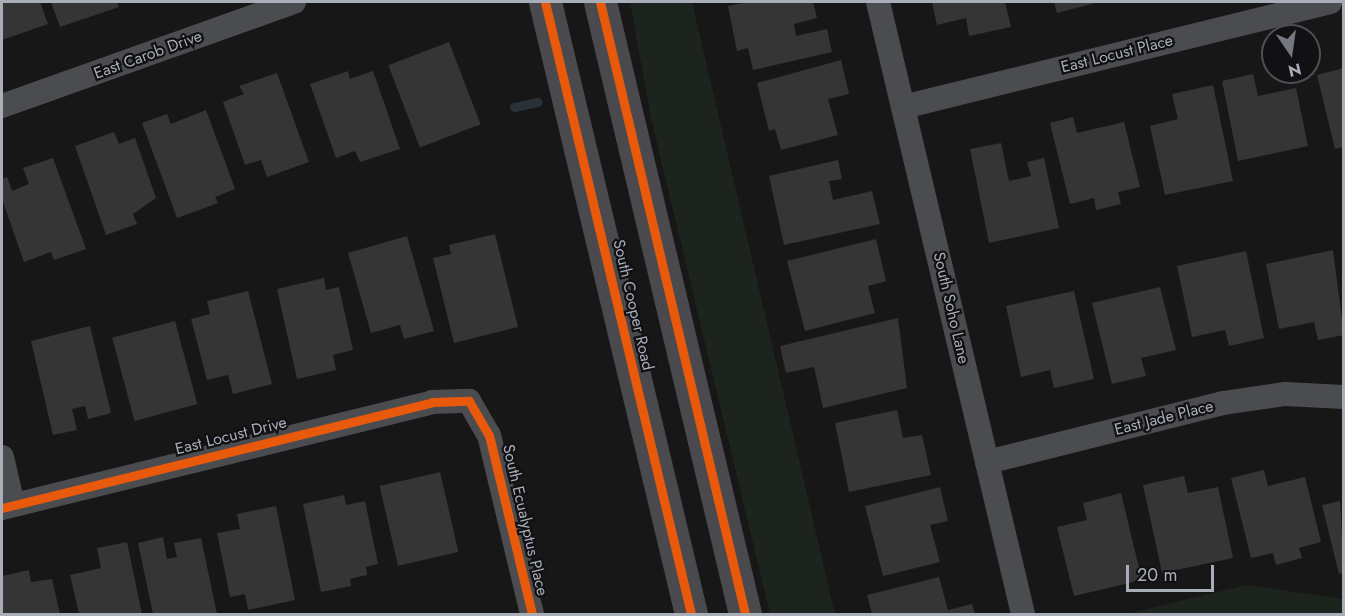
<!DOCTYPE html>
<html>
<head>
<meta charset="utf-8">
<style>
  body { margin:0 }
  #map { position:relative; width:1345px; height:616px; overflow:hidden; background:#171717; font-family:Jost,sans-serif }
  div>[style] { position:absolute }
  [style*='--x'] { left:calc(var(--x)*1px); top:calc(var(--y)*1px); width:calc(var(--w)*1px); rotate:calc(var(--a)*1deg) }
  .green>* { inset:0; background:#1d241e }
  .stream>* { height:9px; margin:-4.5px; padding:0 4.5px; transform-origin:4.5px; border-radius:4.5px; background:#2a3239 }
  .building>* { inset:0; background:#353536; transform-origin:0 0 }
  .street>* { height:24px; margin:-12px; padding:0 12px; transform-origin:12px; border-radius:12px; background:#4b4c50 }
  .secondary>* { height:33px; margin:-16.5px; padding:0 16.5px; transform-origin:16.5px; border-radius:16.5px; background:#4a4a4e }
  .cycleway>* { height:9px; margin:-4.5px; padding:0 4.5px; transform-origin:4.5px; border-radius:4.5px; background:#e8590c }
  span { translate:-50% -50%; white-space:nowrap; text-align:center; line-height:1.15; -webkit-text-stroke:4.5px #111113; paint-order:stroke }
  .street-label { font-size:16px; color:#a8adb8 }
  .frame { position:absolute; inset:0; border:3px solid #a8adb8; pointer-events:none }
  .north { position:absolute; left:1261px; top:24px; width:60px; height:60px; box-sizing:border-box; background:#111113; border:2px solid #4d4f55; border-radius:50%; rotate:167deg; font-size:16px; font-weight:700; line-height:24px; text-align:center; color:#a8adb8 }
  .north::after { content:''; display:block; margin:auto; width:21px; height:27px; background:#757880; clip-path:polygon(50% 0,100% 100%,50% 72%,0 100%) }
  .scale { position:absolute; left:1126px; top:565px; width:88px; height:27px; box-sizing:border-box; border:3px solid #a8adb8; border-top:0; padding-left:8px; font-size:18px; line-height:21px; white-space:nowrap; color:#a8adb8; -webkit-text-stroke:4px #111113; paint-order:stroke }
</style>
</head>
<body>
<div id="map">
  <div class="green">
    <div style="clip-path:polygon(630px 2px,692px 2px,835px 614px,770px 614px,651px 118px)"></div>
    <div style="clip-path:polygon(1246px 585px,1343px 599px,1343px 614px,1127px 614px)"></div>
  </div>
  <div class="stream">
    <div style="--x:514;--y:107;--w:24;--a:-12"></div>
  </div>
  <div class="building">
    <div style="clip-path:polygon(2px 2px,40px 2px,48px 24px,2px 40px)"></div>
    <div style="clip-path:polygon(51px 2px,117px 2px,119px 7px,60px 27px)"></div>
    <div style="clip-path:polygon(749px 2px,813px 2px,817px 18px,794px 24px,796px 36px,827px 29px,832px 52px,753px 70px,748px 48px,737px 51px,728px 6px)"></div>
    <div style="clip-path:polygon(932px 2px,1005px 2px,1011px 27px,969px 36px,966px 18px,937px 25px)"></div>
    <div style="clip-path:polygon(1054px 2px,1099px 2px,1057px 13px)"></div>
    <div style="left:449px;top:42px;width:88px;height:65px;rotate:69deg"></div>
    <div style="clip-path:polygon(841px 60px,849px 94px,828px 99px,838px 135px,781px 150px,775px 129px,769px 131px,757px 83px)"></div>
    <div style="clip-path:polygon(1344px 68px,1344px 147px,1335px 149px,1317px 75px)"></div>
    <div style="clip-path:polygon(348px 71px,350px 79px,373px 71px,400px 149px,360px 162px,355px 151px,336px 158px,310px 84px)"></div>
    <div style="clip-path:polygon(277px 73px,309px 162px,267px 177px,261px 160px,245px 165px,223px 102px,244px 94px,239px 86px)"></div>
    <div style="clip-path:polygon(1253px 74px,1258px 96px,1296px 88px,1308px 146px,1238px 161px,1222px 81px)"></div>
    <div style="clip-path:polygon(1213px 85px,1233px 181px,1165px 195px,1150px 126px,1178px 119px,1172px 94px)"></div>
    <div style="clip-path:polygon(206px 110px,235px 189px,215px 197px,218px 203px,177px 218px,142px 123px,167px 114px,171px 124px)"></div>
    <div style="clip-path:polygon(1073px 117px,1077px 133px,1124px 122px,1140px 187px,1118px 192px,1121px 204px,1096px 210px,1094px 198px,1070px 204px,1050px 123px)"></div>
    <div style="clip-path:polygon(114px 132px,119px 144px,135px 138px,156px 198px,133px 214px,137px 224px,106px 235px,75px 146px)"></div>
    <div style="clip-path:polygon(1001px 143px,1009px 181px,1031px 176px,1027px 162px,1044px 158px,1059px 228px,989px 243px,970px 149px)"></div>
    <div style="clip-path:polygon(53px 158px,86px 249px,54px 260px,51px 252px,24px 262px,2px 199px,2px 179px,7px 177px,12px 191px,29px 184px,23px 168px)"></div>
    <div style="clip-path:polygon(838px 160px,842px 179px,829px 181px,833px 200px,872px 191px,880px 224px,784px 245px,769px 176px)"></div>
    <div style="clip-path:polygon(495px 234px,518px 327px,454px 343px,433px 258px,451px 254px,449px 245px)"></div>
    <div style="clip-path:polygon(407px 236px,434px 331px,404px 339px,400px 325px,371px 333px,348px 253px)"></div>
    <div style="clip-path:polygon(876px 239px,886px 281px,868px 286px,875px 313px,805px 331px,787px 261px)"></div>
    <div style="clip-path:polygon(1333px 250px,1344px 335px,1318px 340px,1314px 322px,1279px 329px,1266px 264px)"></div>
    <div style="clip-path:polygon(1246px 251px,1264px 338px,1229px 346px,1225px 330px,1192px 337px,1177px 266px)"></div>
    <div style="clip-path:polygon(324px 278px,326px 290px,339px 287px,353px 350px,333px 355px,336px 370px,297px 379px,277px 289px)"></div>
    <div style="clip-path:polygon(1160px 287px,1176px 350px,1141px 358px,1146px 376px,1112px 384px,1092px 303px)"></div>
    <div style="clip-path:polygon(248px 291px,272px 384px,233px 394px,228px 375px,207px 380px,191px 319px,210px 314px,207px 301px)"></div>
    <div style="clip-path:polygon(1074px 291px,1094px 379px,1054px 388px,1050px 370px,1021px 377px,1006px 306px)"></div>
    <div style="clip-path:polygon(898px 318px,907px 388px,823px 408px,814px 367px,786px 373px,780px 346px)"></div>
    <div style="left:175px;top:321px;width:86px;height:65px;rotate:75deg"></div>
    <div style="clip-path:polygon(90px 326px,111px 413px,88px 419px,85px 406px,72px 409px,77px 430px,53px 435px,31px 341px)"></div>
    <div style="clip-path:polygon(897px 410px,903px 438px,922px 435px,931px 475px,849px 492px,835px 423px)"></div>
    <div style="clip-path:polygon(1264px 470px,1268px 486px,1305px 477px,1321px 542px,1299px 548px,1302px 558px,1276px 565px,1273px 553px,1251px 558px,1231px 478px)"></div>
    <div style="left:440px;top:472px;width:82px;height:62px;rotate:77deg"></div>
    <div style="clip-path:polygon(1184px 476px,1188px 493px,1218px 487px,1233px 558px,1162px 573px,1143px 485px)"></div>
    <div style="clip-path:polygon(940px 487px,948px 521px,930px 525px,940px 562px,883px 576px,865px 506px)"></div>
    <div style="clip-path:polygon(1121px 493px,1142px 580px,1074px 596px,1057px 527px,1087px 520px,1083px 503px)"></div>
    <div style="clip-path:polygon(344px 495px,346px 505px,365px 501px,378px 564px,366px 567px,367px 575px,350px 579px,351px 586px,321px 592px,303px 504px)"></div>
    <div style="clip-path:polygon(1340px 501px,1344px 573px,1339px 574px,1322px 505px)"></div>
    <div style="clip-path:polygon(276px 506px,295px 600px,248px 610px,245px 594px,230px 597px,217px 533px,240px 529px,237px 514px)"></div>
    <div style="clip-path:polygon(163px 537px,167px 559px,177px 557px,174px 543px,201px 538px,217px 614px,153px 614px,138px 543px)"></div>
    <div style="clip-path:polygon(127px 542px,142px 614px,79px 614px,70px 575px,101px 568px,97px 548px)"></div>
    <div style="clip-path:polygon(29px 570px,31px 582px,52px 579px,60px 614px,2px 614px,2px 576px)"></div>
    <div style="clip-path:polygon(939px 577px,948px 610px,972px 604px,975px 614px,872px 614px,867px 595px)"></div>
  </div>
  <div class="street">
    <div style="--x:878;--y:2;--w:629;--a:76.67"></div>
    <div style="--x:2;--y:106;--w:310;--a:-19.6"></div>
    <div style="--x:903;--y:107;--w:440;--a:-13.8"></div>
    <div style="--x:2;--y:457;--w:49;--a:77.1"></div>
    <div style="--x:987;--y:462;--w:243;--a:-14"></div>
    <div style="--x:1223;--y:403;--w:63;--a:-8.3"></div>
    <div style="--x:1285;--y:394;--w:59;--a:2.9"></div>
    <div style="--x:2;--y:508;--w:443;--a:-13.8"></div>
    <div style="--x:432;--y:402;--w:37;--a:-2"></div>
    <div style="--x:469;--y:401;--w:39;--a:60"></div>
    <div style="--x:489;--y:435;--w:184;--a:76.5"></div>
  </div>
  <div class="secondary">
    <div style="--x:545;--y:2;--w:629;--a:76.58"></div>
    <div style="--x:600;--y:2;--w:629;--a:76.67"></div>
  </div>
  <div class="cycleway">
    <div style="--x:545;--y:2;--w:629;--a:76.58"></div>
    <div style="--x:600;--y:2;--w:629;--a:76.67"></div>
    <div style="--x:2;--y:508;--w:443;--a:-13.8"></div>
    <div style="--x:432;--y:402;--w:37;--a:-2"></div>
    <div style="--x:469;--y:401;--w:39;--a:60"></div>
    <div style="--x:489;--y:435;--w:184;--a:76.5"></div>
  </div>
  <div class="street-label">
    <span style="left:1117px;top:54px;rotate:-14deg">East Locust Place</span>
    <span style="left:148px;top:55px;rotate:-20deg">East Carob Drive</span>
    <span style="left:633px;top:305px;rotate:77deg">South Cooper Road</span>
    <span style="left:951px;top:308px;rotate:77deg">South Soho Lane</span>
    <span style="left:1164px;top:418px;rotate:-14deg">East Jade Place</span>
    <span style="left:231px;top:436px;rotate:-14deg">East Locust Drive</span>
    <span style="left:525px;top:520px;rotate:77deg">South Ecualyptus Place</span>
  </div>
  <div class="frame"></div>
  <div class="north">N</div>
  <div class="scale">20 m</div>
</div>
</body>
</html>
